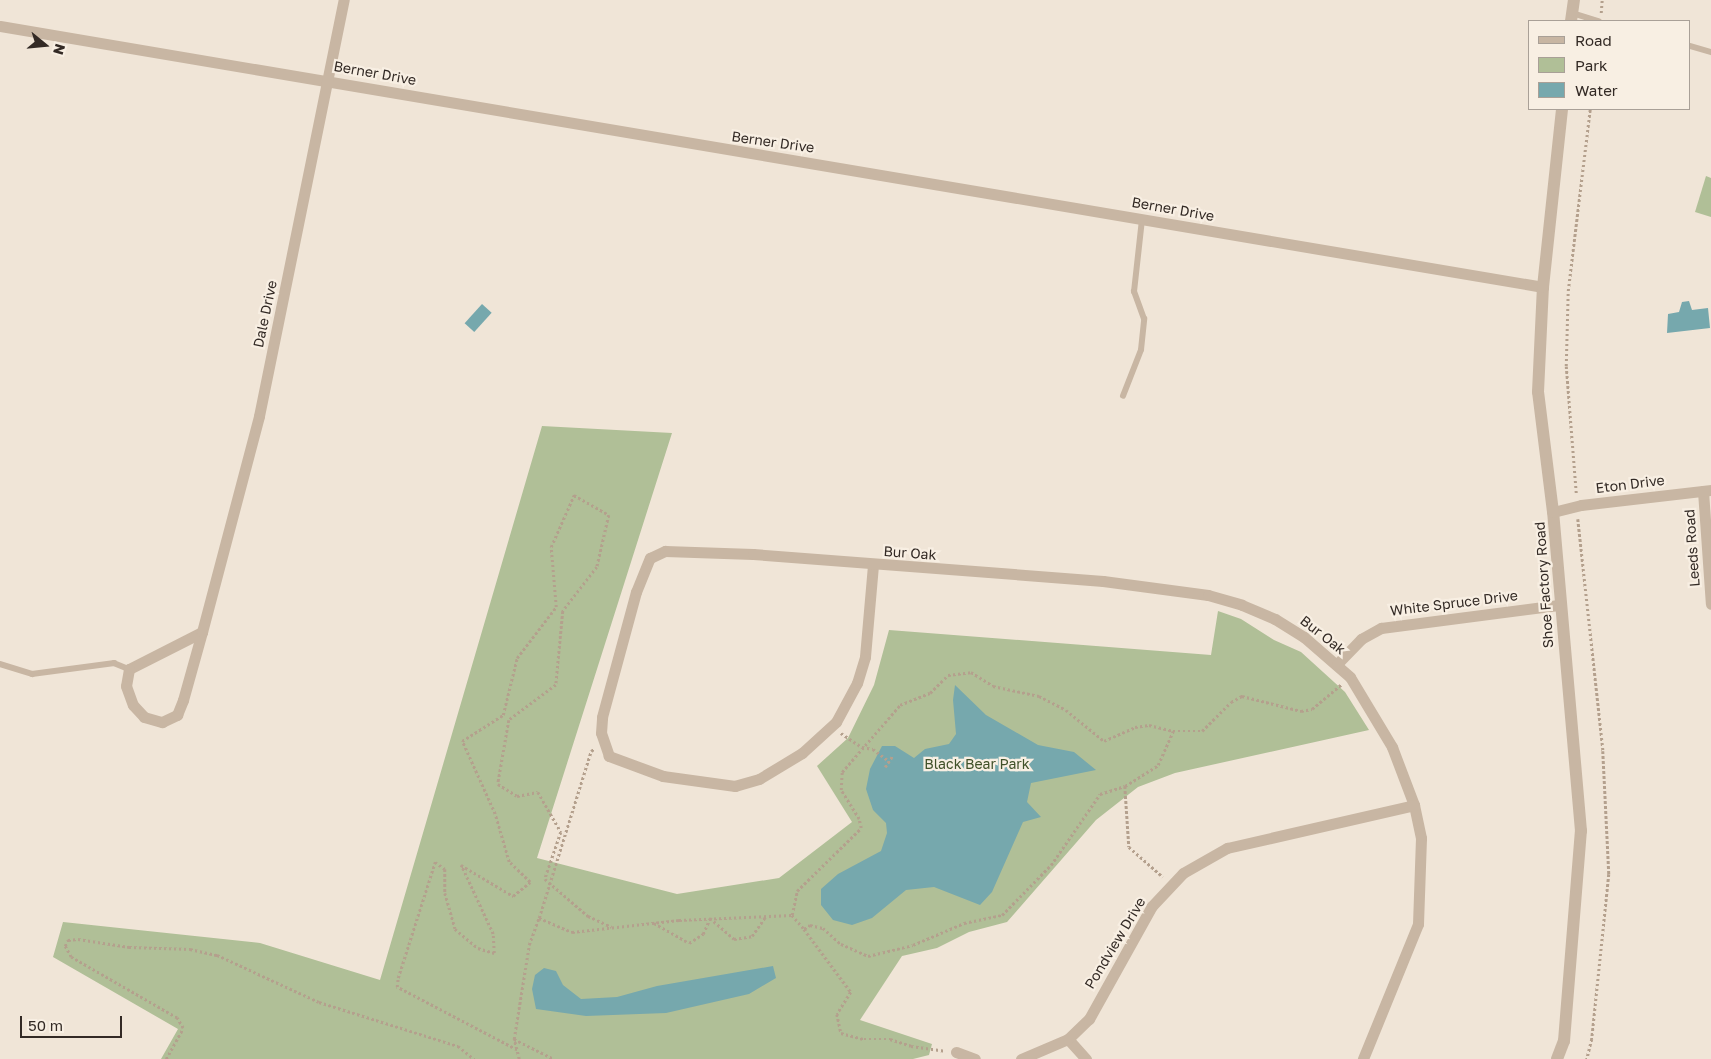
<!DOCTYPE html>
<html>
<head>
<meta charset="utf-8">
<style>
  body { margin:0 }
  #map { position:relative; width:1711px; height:1059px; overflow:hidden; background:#f0e5d7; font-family:"Golos Text",sans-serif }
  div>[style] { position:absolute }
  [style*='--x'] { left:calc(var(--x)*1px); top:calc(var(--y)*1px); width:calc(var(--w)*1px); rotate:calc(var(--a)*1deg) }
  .green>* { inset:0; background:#b0bf97 }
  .water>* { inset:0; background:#76a8ad; transform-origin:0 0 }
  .path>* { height:2.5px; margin-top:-1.25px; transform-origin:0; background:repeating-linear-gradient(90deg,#b4a08d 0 2.5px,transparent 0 5px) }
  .service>* { height:5.5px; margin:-2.75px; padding:0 2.75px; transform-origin:2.75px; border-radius:2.75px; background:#c8b6a3 }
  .minor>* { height:11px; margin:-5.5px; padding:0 5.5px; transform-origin:5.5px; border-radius:5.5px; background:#c8b6a3 }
  .tertiary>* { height:12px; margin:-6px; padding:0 6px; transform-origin:6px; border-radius:6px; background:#c8b6a3 }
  span { translate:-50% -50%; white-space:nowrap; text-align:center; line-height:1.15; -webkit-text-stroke:4.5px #f8efe3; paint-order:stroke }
  .street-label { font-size:14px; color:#332a25 }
  .park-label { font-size:14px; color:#405129 }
  .legend { position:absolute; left:1528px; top:20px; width:162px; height:90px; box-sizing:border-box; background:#f8efe3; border:1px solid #a9a097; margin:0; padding:6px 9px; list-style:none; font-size:15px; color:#332a25 }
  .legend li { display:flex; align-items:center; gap:10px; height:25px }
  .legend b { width:25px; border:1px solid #a9a097 }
  .north { position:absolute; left:20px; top:20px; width:50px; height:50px; -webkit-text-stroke:4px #f8efe3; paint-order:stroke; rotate:107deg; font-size:14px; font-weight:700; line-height:20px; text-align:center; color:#332a25 }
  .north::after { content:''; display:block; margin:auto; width:18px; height:22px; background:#332a25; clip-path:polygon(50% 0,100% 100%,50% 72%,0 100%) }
  .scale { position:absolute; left:20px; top:1016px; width:102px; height:22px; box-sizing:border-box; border:2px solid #332a25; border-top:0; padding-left:6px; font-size:15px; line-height:18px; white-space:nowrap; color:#332a25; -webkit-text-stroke:4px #f8efe3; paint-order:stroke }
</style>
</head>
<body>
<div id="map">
  <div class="green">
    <div style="clip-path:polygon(1706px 176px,1711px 178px,1711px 217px,1695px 212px)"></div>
    <div style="clip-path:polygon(542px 426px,672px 433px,537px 858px,677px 894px,779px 878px,852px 822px,817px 766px,848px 738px,874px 685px,889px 630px,1211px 655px,1218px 611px,1241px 619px,1274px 640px,1301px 652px,1345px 692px,1369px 730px,1175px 773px,1138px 787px,1096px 820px,1007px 922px,969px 932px,937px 948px,902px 956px,860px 1020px,932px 1044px,929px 1055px,913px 1059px,161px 1059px,178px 1029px,53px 957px,63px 922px,260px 943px,380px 980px)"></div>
  </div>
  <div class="water">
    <div style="clip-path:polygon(1689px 301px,1692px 310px,1708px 308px,1710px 328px,1667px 333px,1668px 314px,1679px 312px,1682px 302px)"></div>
    <div style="left:482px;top:304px;width:13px;height:26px;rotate:42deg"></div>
    <div style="clip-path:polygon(955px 685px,986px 715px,1038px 745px,1074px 752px,1096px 770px,1031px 783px,1027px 802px,1041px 817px,1023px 822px,992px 892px,980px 905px,934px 887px,906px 890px,872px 918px,852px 925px,833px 920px,821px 905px,821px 889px,838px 874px,881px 851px,887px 833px,886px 823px,873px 810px,866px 789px,870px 769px,882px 746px,895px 746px,914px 758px,925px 749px,949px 744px,956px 734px,953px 700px)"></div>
    <div style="clip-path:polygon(773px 966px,776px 978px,749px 994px,666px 1013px,586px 1016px,536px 1009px,532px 989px,535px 975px,544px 968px,556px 971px,563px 985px,581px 999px,617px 997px,657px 986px)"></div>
  </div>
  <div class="path">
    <div style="--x:1601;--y:13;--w:13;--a:-86"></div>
    <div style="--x:1576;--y:493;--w:127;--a:-94.5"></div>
    <div style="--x:1566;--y:366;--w:75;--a:-88.5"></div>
    <div style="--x:1568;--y:291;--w:183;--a:-83.1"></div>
    <div style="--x:1578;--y:519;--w:233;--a:83.8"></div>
    <div style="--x:1603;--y:751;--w:123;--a:87.2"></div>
    <div style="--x:1609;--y:874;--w:166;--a:95.9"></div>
    <div style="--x:1592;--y:1039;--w:21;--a:104"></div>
    <div style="--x:841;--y:733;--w:25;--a:34"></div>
    <div style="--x:862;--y:747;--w:11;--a:10"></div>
    <div style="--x:873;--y:749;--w:20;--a:37"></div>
    <div style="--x:885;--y:767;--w:14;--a:-56"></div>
    <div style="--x:1125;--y:786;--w:61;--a:86.2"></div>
    <div style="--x:1129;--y:847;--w:45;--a:41.4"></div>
    <div style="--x:792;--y:915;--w:18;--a:49"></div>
    <div style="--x:804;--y:929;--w:7;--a:-34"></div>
    <div style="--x:810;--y:925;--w:13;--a:13"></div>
    <div style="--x:823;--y:928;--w:24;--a:42"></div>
    <div style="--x:841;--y:944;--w:30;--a:24"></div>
    <div style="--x:868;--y:956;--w:46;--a:-13.7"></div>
    <div style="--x:913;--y:945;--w:56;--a:-23.3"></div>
    <div style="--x:964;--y:923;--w:39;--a:-12"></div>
    <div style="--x:1002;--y:915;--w:70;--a:-45.6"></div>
    <div style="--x:1051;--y:865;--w:86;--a:-55.4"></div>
    <div style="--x:1100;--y:794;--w:26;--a:-18"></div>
    <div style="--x:1125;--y:786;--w:39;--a:-32"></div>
    <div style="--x:1158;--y:765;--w:37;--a:-66"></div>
    <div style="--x:539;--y:918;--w:175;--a:-72.7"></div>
    <div style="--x:591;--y:751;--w:4;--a:-34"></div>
    <div style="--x:654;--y:923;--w:40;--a:29.7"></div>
    <div style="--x:689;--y:943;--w:17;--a:-33"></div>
    <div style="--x:703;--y:934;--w:17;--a:-66"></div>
    <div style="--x:710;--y:918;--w:32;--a:41"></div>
    <div style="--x:734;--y:939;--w:18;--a:-9"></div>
    <div style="--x:752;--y:936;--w:24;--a:-55"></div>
    <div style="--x:804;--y:929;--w:79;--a:53.3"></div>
    <div style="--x:851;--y:992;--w:26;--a:122"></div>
    <div style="--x:837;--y:1014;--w:19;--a:78"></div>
    <div style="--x:841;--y:1033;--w:24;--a:15"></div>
    <div style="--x:864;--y:1039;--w:26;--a:0"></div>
    <div style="--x:890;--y:1039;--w:22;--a:18"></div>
    <div style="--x:911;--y:1046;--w:34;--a:8"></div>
    <div style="--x:514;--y:1039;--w:45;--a:26.6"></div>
    <div style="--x:517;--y:1050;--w:136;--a:-152.3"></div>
    <div style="--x:397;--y:987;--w:9;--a:-84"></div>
    <div style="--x:398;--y:978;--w:122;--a:-72.3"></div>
    <div style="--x:435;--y:862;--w:12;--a:35"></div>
    <div style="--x:445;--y:869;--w:24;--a:90"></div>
    <div style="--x:445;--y:893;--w:37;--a:74"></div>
    <div style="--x:455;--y:929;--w:30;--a:40"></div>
    <div style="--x:478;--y:948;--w:17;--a:17"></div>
    <div style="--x:494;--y:953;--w:19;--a:-93"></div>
    <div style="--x:493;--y:934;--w:76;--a:-114.9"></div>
    <div style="--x:461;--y:865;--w:61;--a:30.8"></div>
    <div style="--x:513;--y:896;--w:22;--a:-39"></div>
    <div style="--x:530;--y:882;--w:29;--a:-136"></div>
    <div style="--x:509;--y:862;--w:50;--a:-106.3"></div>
    <div style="--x:495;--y:814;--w:80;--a:-114.3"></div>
    <div style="--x:462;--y:741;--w:49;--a:-32.4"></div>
    <div style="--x:503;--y:715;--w:59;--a:-76.2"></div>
    <div style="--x:517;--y:658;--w:64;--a:-52.6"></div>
    <div style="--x:556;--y:607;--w:60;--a:-94.8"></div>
    <div style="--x:551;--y:547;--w:57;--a:-66.1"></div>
    <div style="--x:574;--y:495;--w:40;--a:29.7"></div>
    <div style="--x:609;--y:515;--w:53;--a:103"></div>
    <div style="--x:597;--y:567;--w:56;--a:127.7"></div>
    <div style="--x:563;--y:611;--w:74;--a:95.4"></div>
    <div style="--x:556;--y:685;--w:59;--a:143.3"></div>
    <div style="--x:509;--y:720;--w:65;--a:99.8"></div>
    <div style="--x:498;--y:784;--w:22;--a:32"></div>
    <div style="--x:517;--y:796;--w:21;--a:-11"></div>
    <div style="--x:538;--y:792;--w:46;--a:60.1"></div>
    <div style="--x:561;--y:832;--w:50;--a:108.8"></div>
    <div style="--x:545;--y:879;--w:57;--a:40.7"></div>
    <div style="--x:588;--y:916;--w:26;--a:25"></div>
    <div style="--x:166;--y:1059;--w:35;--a:-61"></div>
    <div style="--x:183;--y:1028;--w:12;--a:-121"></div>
    <div style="--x:177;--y:1018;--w:122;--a:-150.1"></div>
    <div style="--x:71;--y:957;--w:13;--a:-119"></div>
    <div style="--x:65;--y:946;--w:7;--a:-63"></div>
    <div style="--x:68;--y:940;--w:10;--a:-6"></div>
    <div style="--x:78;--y:939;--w:52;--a:8.9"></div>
    <div style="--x:129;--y:947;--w:61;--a:1.9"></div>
    <div style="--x:190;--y:949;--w:28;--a:13"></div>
    <div style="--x:217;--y:955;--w:112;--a:24.7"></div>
    <div style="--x:319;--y:1002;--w:146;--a:17.6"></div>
    <div style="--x:458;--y:1046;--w:21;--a:39"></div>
    <div style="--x:519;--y:1059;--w:21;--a:-104"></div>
    <div style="--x:514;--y:1039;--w:95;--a:-80.9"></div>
    <div style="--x:529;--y:945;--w:29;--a:-70"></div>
    <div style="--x:539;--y:918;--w:36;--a:23"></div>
    <div style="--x:572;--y:932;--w:108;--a:-6.4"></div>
    <div style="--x:679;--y:920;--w:113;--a:-2.5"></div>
    <div style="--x:792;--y:915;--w:25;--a:-78"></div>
    <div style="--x:797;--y:891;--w:90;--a:-44.5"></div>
    <div style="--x:861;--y:828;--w:9;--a:-103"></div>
    <div style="--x:859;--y:819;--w:34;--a:-122"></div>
    <div style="--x:841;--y:790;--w:18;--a:-87"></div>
    <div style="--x:842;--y:772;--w:89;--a:-49.1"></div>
    <div style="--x:900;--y:705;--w:32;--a:-22"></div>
    <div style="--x:930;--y:693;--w:25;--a:-45"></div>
    <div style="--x:948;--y:675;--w:23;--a:-7"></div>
    <div style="--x:971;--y:672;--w:26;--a:32"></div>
    <div style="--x:993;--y:686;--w:47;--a:12.3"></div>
    <div style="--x:1039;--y:696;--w:30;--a:27"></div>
    <div style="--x:1066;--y:710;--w:49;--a:39.2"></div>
    <div style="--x:1104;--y:741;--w:34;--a:-24"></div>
    <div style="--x:1135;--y:727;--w:14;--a:-8"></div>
    <div style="--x:1149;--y:725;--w:25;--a:14"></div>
    <div style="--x:1173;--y:731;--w:29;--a:0"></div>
    <div style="--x:1202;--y:731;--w:41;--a:-45"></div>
    <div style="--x:1231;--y:702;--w:13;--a:-29"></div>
    <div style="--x:1242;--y:696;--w:61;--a:14.3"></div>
    <div style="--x:1301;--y:711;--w:11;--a:-10"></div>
    <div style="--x:1312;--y:709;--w:38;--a:-40"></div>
  </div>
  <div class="service">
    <div style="--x:1572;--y:13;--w:28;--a:17"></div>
    <div style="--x:1690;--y:46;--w:22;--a:16"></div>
    <div style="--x:1123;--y:396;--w:49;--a:-68.6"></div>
    <div style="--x:1141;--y:350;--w:31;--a:-84"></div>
    <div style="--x:1144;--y:319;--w:29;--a:-110"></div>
    <div style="--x:1134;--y:292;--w:73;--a:-83.7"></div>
    <div style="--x:0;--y:664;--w:34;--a:17"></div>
    <div style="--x:32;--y:674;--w:83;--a:-7.6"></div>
    <div style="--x:114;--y:663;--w:16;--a:22"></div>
  </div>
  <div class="minor">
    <div style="--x:0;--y:26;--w:1565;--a:9.6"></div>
    <div style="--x:1703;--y:491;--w:113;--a:86"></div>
    <div style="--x:1553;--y:512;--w:29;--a:-14"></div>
    <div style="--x:1581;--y:505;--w:131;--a:-6.6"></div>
    <div style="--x:873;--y:565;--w:92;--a:95"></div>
    <div style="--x:865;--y:657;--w:27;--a:107"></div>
    <div style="--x:857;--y:683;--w:44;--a:118.3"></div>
    <div style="--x:836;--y:722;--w:46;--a:137.6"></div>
    <div style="--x:802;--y:753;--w:50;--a:148.8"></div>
    <div style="--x:759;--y:779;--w:25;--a:164"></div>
    <div style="--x:735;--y:786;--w:73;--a:-172.1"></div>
    <div style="--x:663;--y:776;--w:58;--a:-159.7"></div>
    <div style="--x:609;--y:756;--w:24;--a:-109"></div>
    <div style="--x:601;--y:733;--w:16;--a:-86"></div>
    <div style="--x:602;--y:717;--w:130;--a:-74.8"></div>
    <div style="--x:636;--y:592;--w:37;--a:-68"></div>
    <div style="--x:650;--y:558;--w:17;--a:-25"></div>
    <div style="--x:665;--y:551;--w:88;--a:2"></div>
    <div style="--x:753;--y:554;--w:351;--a:4.4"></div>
    <div style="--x:1103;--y:581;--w:106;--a:7.6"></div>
    <div style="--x:1208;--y:595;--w:35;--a:16"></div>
    <div style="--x:1242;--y:605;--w:36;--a:23"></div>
    <div style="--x:1275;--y:619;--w:34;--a:32"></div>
    <div style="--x:1304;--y:637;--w:61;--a:41"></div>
    <div style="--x:1350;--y:677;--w:82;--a:59"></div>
    <div style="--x:1392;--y:747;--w:62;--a:69.2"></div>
    <div style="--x:1414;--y:805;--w:34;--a:78"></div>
    <div style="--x:1421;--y:838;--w:86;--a:92"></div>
    <div style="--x:1418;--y:924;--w:146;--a:112.2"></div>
    <div style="--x:202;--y:632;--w:82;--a:153.1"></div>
    <div style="--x:129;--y:669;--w:17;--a:100"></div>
    <div style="--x:126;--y:686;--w:20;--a:70"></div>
    <div style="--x:133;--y:705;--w:16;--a:47"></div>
    <div style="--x:144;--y:717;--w:19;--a:16"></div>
    <div style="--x:162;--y:722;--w:17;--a:-25"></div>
    <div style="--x:177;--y:715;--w:16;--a:-68"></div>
    <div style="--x:183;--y:700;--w:71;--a:-74.4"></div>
    <div style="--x:202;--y:632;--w:223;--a:-75.2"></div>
    <div style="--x:259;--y:416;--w:425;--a:-78.5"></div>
    <div style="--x:1337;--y:664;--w:35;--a:-46"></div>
    <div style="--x:1361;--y:639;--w:23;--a:-29"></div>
    <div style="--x:1381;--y:628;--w:179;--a:-7.4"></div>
    <div style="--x:1068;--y:1039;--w:27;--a:48"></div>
    <div style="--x:956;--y:1052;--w:20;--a:20"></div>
    <div style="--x:1021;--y:1059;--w:51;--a:-23.1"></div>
    <div style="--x:1068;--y:1039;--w:29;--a:-44"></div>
    <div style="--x:1089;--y:1019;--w:129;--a:-60.9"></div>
    <div style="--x:1152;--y:906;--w:45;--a:-46.8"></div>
    <div style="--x:1183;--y:873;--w:51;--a:-29.6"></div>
    <div style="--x:1227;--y:848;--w:192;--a:-12.9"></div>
  </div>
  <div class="tertiary">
    <div style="--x:1571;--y:21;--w:21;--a:-82"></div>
    <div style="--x:1557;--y:1059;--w:19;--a:-69"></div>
    <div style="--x:1564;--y:1041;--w:211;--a:-85.4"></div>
    <div style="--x:1581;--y:831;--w:320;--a:-95"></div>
    <div style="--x:1553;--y:512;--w:121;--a:-97.1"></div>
    <div style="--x:1538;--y:392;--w:105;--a:-87.3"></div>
    <div style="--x:1543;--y:287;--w:179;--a:-83.9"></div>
  </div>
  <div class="street-label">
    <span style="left:375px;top:73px;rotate:10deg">Berner Drive</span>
    <span style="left:773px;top:142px;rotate:8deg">Berner Drive</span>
    <span style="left:1173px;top:209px;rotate:10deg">Berner Drive</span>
    <span style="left:265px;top:314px;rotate:-78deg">Dale Drive</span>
    <span style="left:1630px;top:484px;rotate:-7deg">Eton Drive</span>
    <span style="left:1692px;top:548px;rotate:-94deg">Leeds Road</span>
    <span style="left:910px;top:553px;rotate:4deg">Bur Oak</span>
    <span style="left:1544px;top:585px;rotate:-94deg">Shoe Factory Road</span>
    <span style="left:1454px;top:603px;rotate:-7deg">White Spruce Drive</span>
    <span style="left:1323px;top:635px;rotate:38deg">Bur Oak</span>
    <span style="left:1115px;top:943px;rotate:-59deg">Pondview Drive</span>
  </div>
  <div class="park-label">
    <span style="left:977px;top:764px">Black Bear Park</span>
  </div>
  <ul class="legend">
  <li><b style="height:6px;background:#c8b6a3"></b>Road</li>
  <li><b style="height:14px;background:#b0bf97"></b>Park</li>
  <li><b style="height:14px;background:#76a8ad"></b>Water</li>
  </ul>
  <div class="north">N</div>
  <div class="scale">50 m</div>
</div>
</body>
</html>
